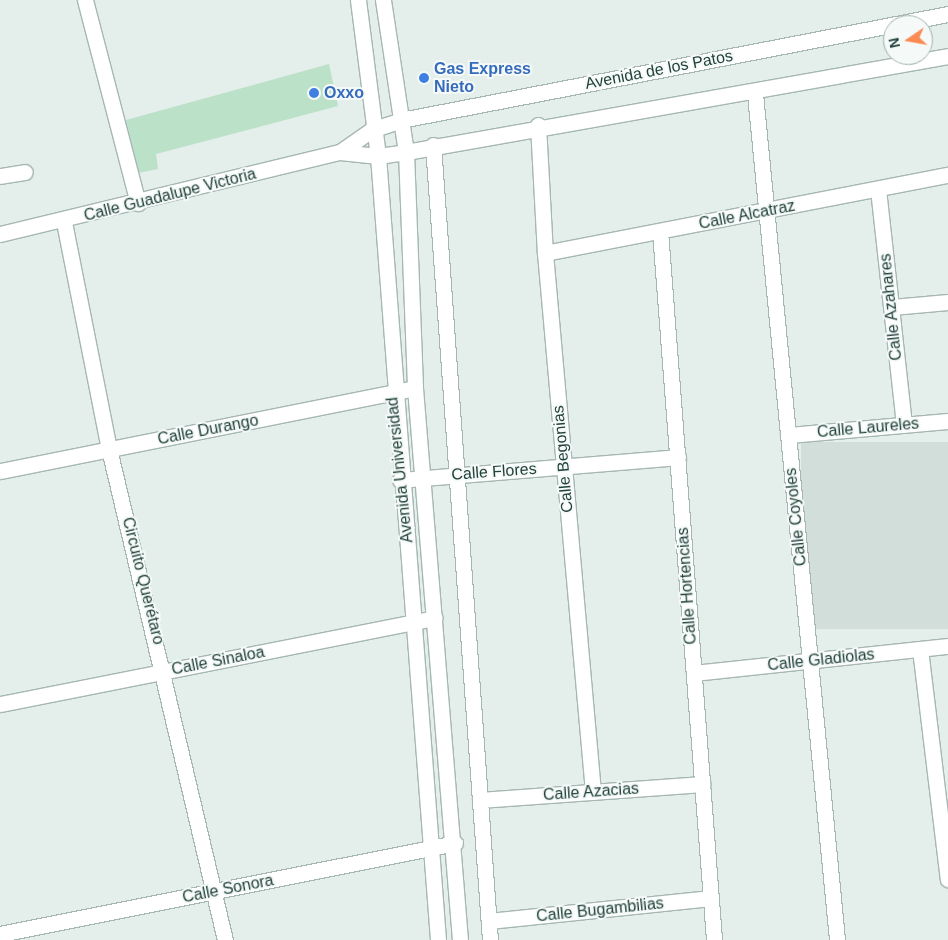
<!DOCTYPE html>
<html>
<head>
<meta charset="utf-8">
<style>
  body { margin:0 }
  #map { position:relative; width:948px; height:940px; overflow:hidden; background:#e4eeea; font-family:Helvetica,sans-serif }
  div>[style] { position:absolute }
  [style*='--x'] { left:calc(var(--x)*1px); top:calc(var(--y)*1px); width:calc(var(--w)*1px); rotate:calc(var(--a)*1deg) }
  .built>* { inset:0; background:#d2deda; transform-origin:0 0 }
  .green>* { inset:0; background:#bbe1c8 }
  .roads { filter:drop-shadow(1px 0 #a6b7b2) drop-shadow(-1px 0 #a6b7b2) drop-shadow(0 1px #a6b7b2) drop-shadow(0 -1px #a6b7b2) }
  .minor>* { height:15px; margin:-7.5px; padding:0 7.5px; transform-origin:7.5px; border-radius:7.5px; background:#fff }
  .tertiary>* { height:15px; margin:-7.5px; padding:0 7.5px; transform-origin:7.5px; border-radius:7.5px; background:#fff }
  .secondary>* { height:15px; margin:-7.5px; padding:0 7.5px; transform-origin:7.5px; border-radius:7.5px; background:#fff }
  .dots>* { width:14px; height:14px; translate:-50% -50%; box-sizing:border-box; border:2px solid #f5faf8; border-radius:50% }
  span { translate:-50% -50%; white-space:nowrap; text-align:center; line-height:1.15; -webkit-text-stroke:4px #f5faf8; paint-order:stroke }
  .shop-label { font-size:16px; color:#366cbe; font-weight:700 }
  .left { translate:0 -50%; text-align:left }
  .street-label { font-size:16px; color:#22413b }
  .north { position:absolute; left:883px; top:15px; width:50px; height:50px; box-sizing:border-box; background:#f5faf8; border:1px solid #a1b0ac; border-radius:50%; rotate:258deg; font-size:14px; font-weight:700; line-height:20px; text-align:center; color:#22413b }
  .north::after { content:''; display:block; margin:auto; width:18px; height:22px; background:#fb8b55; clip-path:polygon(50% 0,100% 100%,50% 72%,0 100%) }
</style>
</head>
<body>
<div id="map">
  <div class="built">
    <div style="left:948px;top:442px;width:187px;height:147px;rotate:90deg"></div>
  </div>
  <div class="green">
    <div style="clip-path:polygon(329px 64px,338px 106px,156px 154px,158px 169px,138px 173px,126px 120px)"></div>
  </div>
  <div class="roads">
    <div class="minor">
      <div style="--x:85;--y:0;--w:210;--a:75.4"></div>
      <div style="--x:755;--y:94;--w:850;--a:84.46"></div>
      <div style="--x:538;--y:125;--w:128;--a:86.9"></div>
      <div style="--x:545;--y:253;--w:541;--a:84.91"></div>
      <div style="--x:433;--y:145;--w:797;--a:85.9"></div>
      <div style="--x:0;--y:176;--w:25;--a:-9"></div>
      <div style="--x:878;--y:189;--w:237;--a:83.7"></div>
      <div style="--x:64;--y:222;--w:231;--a:78.8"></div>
      <div style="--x:109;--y:449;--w:505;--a:76.71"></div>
      <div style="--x:660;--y:231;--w:711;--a:85.64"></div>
      <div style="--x:545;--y:253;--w:410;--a:-11"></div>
      <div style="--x:892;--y:307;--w:56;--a:-5.1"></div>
      <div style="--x:788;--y:435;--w:161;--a:-5"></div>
      <div style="--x:0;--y:471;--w:423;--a:-11.3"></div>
      <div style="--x:400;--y:480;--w:279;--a:-4.7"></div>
      <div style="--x:920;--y:649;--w:232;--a:83.1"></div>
      <div style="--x:694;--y:673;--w:255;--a:-6.1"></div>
      <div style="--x:0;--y:704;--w:443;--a:-11.2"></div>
      <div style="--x:480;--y:800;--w:223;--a:-4.1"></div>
      <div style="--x:489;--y:921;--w:223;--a:-5.9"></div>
      <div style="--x:0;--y:934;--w:464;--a:-11.3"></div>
    </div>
    <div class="tertiary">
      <div style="--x:340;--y:152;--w:38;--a:6"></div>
      <div style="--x:378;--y:156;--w:28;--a:-8"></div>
      <div style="--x:406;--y:152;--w:550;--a:-10.04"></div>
      <div style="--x:0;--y:234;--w:350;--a:-13.6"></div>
      <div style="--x:340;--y:152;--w:38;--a:-35"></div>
      <div style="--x:371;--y:130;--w:32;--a:-18"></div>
      <div style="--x:401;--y:120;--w:557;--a:-10.97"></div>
    </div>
    <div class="secondary">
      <div style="--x:358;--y:0;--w:157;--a:82.7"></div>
      <div style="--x:378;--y:156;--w:786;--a:85.62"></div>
      <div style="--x:383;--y:0;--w:154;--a:81.4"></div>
      <div style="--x:406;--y:152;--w:236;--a:87.8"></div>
      <div style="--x:415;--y:388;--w:554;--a:85.34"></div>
    </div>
  </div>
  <div class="dots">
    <div style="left:424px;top:78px;background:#3f7fe0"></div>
    <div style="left:314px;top:93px;background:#3f7fe0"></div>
  </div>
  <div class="shop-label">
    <span class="left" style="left:434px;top:78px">Gas Express<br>Nieto</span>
    <span class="left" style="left:324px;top:93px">Oxxo</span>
  </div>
  <div class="street-label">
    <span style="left:659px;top:70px;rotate:-11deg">Avenida de los Patos</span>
    <span style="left:170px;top:195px;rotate:-14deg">Calle Guadalupe Victoria</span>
    <span style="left:747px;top:215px;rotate:-11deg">Calle Alcatraz</span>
    <span style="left:891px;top:307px;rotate:-96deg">Calle Azahares</span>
    <span style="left:868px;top:428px;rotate:-5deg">Calle Laureles</span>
    <span style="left:208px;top:430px;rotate:-11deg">Calle Durango</span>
    <span style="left:563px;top:459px;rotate:-95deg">Calle Begonias</span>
    <span style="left:400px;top:470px;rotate:-96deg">Avenida Universidad</span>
    <span style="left:494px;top:472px;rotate:-4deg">Calle Flores</span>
    <span style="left:796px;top:517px;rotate:-96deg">Calle Coyoles</span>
    <span style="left:143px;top:581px;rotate:76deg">Circuito Querétaro</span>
    <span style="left:687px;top:586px;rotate:-94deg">Calle Hortencias</span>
    <span style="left:821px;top:660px;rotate:-6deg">Calle Gladiolas</span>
    <span style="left:218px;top:661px;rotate:-11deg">Calle Sinaloa</span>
    <span style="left:591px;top:792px;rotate:-4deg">Calle Azacias</span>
    <span style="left:228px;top:889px;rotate:-11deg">Calle Sonora</span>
    <span style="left:600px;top:910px;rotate:-6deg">Calle Bugambilias</span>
  </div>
  <div class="north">N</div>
</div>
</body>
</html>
